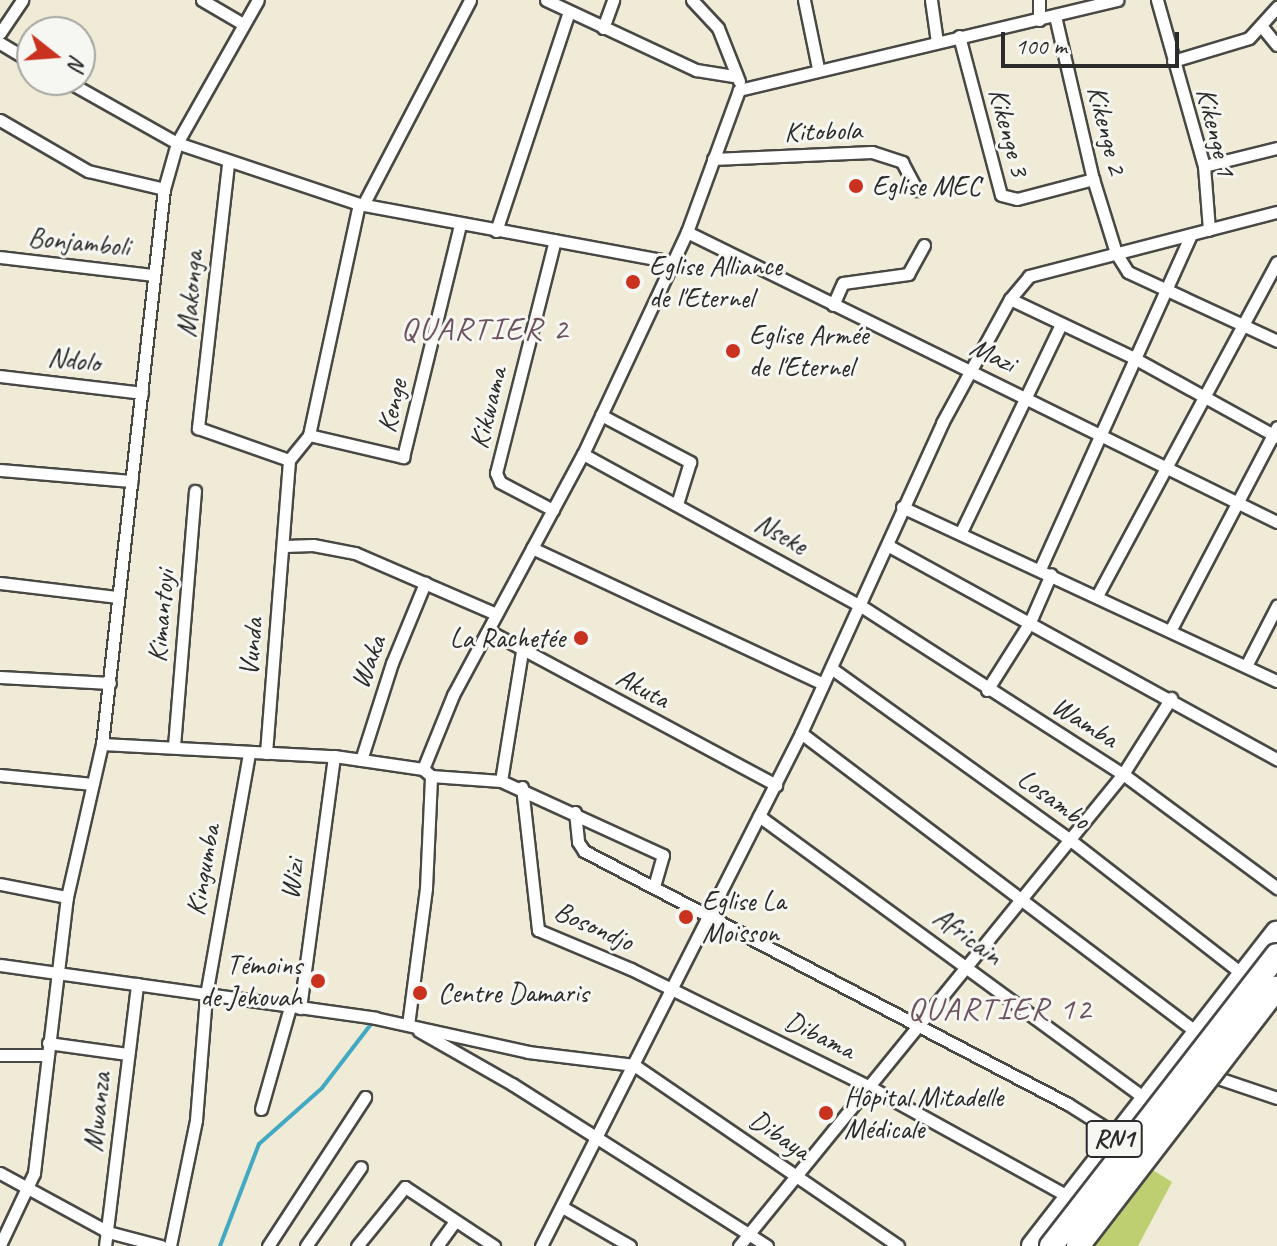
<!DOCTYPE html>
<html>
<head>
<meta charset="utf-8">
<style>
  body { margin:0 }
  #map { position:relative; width:1277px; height:1246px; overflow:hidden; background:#efebd6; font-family:Caveat,sans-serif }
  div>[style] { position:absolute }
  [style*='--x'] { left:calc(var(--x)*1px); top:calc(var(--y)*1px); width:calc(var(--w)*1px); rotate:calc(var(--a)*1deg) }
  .green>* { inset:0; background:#becf72 }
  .stream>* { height:4px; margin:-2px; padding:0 2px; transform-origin:2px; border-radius:2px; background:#41a9c1 }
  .roads { filter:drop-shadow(2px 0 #484845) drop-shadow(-2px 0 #484845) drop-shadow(0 2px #484845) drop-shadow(0 -2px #484845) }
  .street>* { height:11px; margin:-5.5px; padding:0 5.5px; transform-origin:5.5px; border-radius:5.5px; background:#fff }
  .highway>* { height:22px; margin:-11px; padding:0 11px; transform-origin:11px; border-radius:11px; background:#fff }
  .bridges { filter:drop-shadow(2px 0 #484845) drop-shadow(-2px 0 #484845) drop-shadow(0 2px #484845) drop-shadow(0 -2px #484845) }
  .highway-bridge>* { height:22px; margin:-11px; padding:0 11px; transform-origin:11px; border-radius:11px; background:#fff }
  .dots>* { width:22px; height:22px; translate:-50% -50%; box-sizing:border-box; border:4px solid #f6f6f2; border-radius:50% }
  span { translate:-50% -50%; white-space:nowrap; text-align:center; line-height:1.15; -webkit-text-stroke:6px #f6f6f2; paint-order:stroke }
  .shield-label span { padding:2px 6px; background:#f6f6f2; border:2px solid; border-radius:6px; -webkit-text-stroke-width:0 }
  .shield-label { font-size:26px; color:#2b2b2b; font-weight:700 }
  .street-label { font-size:28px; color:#2b2b2b }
  .poi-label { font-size:28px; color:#2b2b2b }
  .left { translate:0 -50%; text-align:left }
  .right { translate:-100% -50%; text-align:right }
  .quarter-label { font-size:32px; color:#6d535f; letter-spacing:2px }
  .north { position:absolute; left:16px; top:16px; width:80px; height:80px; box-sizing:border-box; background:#f6f6f2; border:2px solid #a5a5a2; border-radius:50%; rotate:107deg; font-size:22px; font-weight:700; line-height:32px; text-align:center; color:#2b2b2b }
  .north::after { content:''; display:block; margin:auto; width:28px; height:36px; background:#c8321e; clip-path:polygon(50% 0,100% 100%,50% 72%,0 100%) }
  .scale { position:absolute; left:1001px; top:32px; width:178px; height:36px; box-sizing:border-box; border:4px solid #2b2b2b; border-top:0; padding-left:10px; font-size:24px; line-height:28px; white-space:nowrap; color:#2b2b2b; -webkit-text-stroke:6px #f6f6f2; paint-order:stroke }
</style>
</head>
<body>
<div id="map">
  <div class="green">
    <div style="clip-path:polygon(1148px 1167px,1172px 1182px,1138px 1246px,1089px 1246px)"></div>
  </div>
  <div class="stream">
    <div style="--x:220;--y:1246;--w:109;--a:-69.1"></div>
    <div style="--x:259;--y:1144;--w:84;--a:-41.6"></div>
    <div style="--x:322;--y:1088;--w:87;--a:-52.5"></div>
  </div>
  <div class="roads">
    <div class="street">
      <div style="--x:202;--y:0;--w:48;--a:30.3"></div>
      <div style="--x:546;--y:0;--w:166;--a:25"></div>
      <div style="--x:696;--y:70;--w:38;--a:9"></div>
      <div style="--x:692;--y:0;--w:38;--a:47"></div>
      <div style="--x:718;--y:28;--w:57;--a:68.4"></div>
      <div style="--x:804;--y:0;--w:69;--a:78.4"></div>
      <div style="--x:931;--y:0;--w:42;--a:81.9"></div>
      <div style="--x:1039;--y:0;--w:20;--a:90"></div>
      <div style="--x:1157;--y:0;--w:173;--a:74.2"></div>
      <div style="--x:1204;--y:166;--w:64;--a:85.5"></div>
      <div style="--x:1055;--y:16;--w:167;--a:76.9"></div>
      <div style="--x:1093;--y:179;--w:77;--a:72.7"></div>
      <div style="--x:1116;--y:253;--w:22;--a:58"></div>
      <div style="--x:1128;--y:272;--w:164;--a:24.8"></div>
      <div style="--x:603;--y:28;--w:30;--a:-70"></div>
      <div style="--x:1263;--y:28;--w:22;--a:51"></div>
      <div style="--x:0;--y:33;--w:40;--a:-56"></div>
      <div style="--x:959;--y:36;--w:164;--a:75.2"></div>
      <div style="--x:1001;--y:195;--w:16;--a:14"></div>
      <div style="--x:1017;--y:199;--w:79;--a:-14.7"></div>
      <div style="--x:0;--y:43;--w:37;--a:31"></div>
      <div style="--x:1173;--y:61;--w:79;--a:-16.8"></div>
      <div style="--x:1249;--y:38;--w:42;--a:-47.9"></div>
      <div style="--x:65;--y:80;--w:129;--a:29.4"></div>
      <div style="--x:177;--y:143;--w:192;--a:18.5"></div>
      <div style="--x:359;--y:204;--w:317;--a:10.5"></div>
      <div style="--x:0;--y:120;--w:102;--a:30.1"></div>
      <div style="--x:88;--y:171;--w:78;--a:13.3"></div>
      <div style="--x:713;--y:159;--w:159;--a:-2.5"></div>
      <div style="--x:872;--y:152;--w:32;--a:18"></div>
      <div style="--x:902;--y:162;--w:32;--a:62"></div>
      <div style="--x:228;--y:164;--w:266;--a:96.5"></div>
      <div style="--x:198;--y:428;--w:96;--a:19.4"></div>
      <div style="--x:289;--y:460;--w:32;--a:-51"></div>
      <div style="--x:309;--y:435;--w:97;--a:13.2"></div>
      <div style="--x:403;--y:457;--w:239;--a:-76.2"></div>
      <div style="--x:1204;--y:166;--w:75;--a:-13.9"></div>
      <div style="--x:363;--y:205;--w:231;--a:-62.4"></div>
      <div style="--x:496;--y:231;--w:231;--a:-71.6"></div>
      <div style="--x:687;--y:232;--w:657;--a:26.18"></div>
      <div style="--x:0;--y:257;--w:154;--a:6.7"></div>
      <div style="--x:1010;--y:299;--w:137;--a:25.4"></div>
      <div style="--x:1134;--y:358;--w:163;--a:28.9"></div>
      <div style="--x:833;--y:305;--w:24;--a:-66"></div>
      <div style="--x:843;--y:283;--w:66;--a:-7.9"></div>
      <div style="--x:908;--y:274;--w:33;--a:-61"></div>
      <div style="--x:0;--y:376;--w:143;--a:6.8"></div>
      <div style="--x:601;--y:415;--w:101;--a:27.8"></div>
      <div style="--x:690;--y:462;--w:44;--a:107.2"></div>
      <div style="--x:309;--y:435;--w:236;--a:-77.8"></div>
      <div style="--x:583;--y:454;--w:317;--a:28.7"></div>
      <div style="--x:861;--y:606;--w:311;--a:32.7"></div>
      <div style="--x:1123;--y:774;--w:192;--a:36.5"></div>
      <div style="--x:0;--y:470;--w:132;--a:4.8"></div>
      <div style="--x:902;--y:507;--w:413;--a:24.9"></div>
      <div style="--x:553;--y:510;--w:60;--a:-152.2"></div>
      <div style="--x:500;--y:482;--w:10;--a:-114"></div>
      <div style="--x:496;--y:473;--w:240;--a:-75.8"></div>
      <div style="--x:961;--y:532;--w:231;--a:-64.3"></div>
      <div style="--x:285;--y:546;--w:28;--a:-2"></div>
      <div style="--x:313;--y:545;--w:43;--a:10.8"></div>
      <div style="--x:355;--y:553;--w:154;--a:23.4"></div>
      <div style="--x:889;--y:546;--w:443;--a:28.8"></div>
      <div style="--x:532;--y:548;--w:321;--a:25"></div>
      <div style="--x:1040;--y:569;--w:367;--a:-65.7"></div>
      <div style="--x:0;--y:583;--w:119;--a:6.8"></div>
      <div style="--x:1097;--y:596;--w:379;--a:-61.7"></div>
      <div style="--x:489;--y:631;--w:326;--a:28.2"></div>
      <div style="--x:1170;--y:631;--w:230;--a:-62.3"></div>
      <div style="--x:1246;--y:666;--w:68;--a:-62.7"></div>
      <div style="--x:831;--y:668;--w:293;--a:35.7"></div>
      <div style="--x:1069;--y:839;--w:222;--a:37.9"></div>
      <div style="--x:0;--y:677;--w:110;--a:3.1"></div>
      <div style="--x:987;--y:690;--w:80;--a:-57.7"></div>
      <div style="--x:1030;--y:622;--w:52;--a:-66.4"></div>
      <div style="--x:801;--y:733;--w:499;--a:37.1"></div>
      <div style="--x:102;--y:744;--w:232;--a:3"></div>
      <div style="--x:334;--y:756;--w:90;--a:8.3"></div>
      <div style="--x:423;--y:769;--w:11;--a:41"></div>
      <div style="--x:431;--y:776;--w:70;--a:4.1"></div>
      <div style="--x:501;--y:781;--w:178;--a:24.6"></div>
      <div style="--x:663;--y:855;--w:33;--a:106"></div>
      <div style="--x:174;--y:746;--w:256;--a:-85.3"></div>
      <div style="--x:266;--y:753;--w:294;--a:-85.5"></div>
      <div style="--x:361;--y:760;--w:102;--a:-72.3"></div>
      <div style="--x:392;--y:663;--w:87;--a:-67.6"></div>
      <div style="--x:423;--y:769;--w:80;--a:-67.9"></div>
      <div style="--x:453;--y:695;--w:274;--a:-61.7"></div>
      <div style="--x:583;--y:454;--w:245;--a:-64.9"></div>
      <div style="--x:687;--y:232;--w:151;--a:-69.9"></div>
      <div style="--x:739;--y:90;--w:389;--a:-13.4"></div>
      <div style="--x:0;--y:775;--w:93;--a:5.5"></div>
      <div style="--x:501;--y:781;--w:132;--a:-80.8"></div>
      <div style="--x:522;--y:787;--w:144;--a:83.6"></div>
      <div style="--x:538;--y:930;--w:101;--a:22.8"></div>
      <div style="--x:631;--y:969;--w:267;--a:26.3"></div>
      <div style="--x:870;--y:1087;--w:227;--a:28.9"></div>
      <div style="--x:575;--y:812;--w:30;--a:84"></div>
      <div style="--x:578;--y:842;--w:11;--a:56"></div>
      <div style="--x:584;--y:851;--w:546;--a:27.6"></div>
      <div style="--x:1068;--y:1104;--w:58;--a:32.3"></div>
      <div style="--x:759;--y:816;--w:483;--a:36.2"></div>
      <div style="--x:0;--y:884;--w:68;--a:11"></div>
      <div style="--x:0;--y:965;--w:379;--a:8"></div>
      <div style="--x:375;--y:1018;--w:157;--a:12.5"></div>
      <div style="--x:528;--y:1052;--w:107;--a:7"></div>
      <div style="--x:634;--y:1065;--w:320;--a:34.4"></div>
      <div style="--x:300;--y:1008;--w:254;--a:-82.3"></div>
      <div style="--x:408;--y:1025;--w:138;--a:-82.5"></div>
      <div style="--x:426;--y:888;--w:112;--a:-87.4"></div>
      <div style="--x:419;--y:1031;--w:107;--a:29.7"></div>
      <div style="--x:512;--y:1084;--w:302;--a:32.4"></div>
      <div style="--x:48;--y:1043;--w:80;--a:7.9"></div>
      <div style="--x:0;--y:1055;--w:47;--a:0"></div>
      <div style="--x:1209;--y:1075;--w:72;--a:18.7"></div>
      <div style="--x:261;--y:1109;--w:106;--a:-74.1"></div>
      <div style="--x:0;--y:1173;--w:123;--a:28.6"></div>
      <div style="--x:108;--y:1232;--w:55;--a:14.8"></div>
      <div style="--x:564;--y:1208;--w:76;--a:29.9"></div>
      <div style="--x:0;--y:1245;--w:80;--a:-64.7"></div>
      <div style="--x:34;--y:1173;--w:278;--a:-83.2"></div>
      <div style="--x:67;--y:897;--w:157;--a:-77.1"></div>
      <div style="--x:102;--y:744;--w:558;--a:-83.63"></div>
      <div style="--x:164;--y:189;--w:48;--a:-74.2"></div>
      <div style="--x:177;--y:143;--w:164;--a:-60.5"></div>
      <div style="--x:105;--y:1246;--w:264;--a:-83"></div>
      <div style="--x:170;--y:1246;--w:129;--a:-78.3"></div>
      <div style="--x:196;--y:1120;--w:125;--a:-85.4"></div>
      <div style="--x:206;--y:995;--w:246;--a:-79.9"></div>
      <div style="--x:268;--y:1246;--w:178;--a:-56.9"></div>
      <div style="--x:306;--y:1246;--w:96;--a:-55.2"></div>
      <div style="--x:357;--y:1246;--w:76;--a:-50.9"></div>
      <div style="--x:405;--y:1187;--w:107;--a:33.5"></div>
      <div style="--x:437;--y:1246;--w:31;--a:-54"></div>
      <div style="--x:541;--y:1246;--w:575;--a:-63.12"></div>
      <div style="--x:801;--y:733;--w:341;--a:-65.5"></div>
      <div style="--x:942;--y:423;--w:141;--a:-61.3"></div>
      <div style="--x:1010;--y:299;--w:30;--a:-50"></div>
      <div style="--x:1029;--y:276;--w:256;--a:-14.5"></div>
      <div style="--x:739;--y:1246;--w:608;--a:-50.87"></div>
      <div style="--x:1123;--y:774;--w:90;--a:-57.7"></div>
    </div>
    <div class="highway">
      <div style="--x:1033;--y:1246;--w:397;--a:-52.1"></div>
    </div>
  </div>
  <div class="bridges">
    <div class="highway-bridge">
      <div style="--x:1051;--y:1246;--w:368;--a:-52.2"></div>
      <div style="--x:1078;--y:1246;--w:326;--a:-52.4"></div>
    </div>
  </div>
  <div class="dots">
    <div style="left:856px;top:186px;background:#c8321e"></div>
    <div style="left:633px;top:282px;background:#c8321e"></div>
    <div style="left:733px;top:351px;background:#c8321e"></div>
    <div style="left:581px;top:638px;background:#c8321e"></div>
    <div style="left:686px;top:917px;background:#c8321e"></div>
    <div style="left:318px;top:981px;background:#c8321e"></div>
    <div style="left:420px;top:993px;background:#c8321e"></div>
    <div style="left:826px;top:1113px;background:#c8321e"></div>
  </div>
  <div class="shield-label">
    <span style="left:1114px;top:1139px">RN1</span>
  </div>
  <div class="street-label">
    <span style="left:1107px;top:130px;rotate:76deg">Kikenge 2</span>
    <span style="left:823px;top:131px;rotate:-2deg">Kitobola</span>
    <span style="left:1009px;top:132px;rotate:75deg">Kikenge 3</span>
    <span style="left:1216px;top:132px;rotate:76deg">Kikenge 1</span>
    <span style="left:79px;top:242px;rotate:6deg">Bonjamboli</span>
    <span style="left:190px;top:294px;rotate:-85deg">Makonga</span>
    <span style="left:993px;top:355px;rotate:25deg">Mazi</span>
    <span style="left:74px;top:360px;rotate:7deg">Ndolo</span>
    <span style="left:392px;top:406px;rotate:-77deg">Kenge</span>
    <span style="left:488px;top:408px;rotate:-76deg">Kikwama</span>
    <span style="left:781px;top:534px;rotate:29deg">Nseke</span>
    <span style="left:161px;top:616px;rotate:-85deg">Kimantoyi</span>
    <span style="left:251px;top:647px;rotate:-85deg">Vunda</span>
    <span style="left:368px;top:662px;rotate:-69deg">Waka</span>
    <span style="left:643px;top:688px;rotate:28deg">Akuta</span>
    <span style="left:1085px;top:722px;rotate:32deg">Wamba</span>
    <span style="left:1054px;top:799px;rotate:36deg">Losambo</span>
    <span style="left:203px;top:870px;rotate:-80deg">Kingumba</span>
    <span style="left:292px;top:879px;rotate:-82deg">Wizi</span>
    <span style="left:594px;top:926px;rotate:24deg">Bosondjo</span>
    <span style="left:968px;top:936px;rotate:36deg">Africain</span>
    <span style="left:820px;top:1035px;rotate:26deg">Dibama</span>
    <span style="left:97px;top:1112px;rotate:-84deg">Mwanza</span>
    <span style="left:780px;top:1135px;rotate:34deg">Dibaya</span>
  </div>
  <div class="poi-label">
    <span class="left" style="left:872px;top:186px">Eglise MEC</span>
    <span class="left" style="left:649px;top:282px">Eglise Alliance<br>de l'Eternel</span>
    <span class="left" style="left:749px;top:351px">Eglise Armée<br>de l'Eternel</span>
    <span class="right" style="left:565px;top:638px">La Rachetée</span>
    <span class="left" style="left:702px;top:917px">Eglise La<br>Moisson</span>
    <span class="right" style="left:302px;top:981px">Témoins<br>de Jehovah</span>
    <span class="left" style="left:438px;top:993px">Centre Damaris</span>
    <span class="left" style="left:844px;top:1113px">Hôpital Mitadelle<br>Médicale</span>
  </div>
  <div class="quarter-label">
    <span style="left:485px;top:329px">QUARTIER 2</span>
    <span style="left:1000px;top:1009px">QUARTIER 12</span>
  </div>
  <div class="north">N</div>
  <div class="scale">100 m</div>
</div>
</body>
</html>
